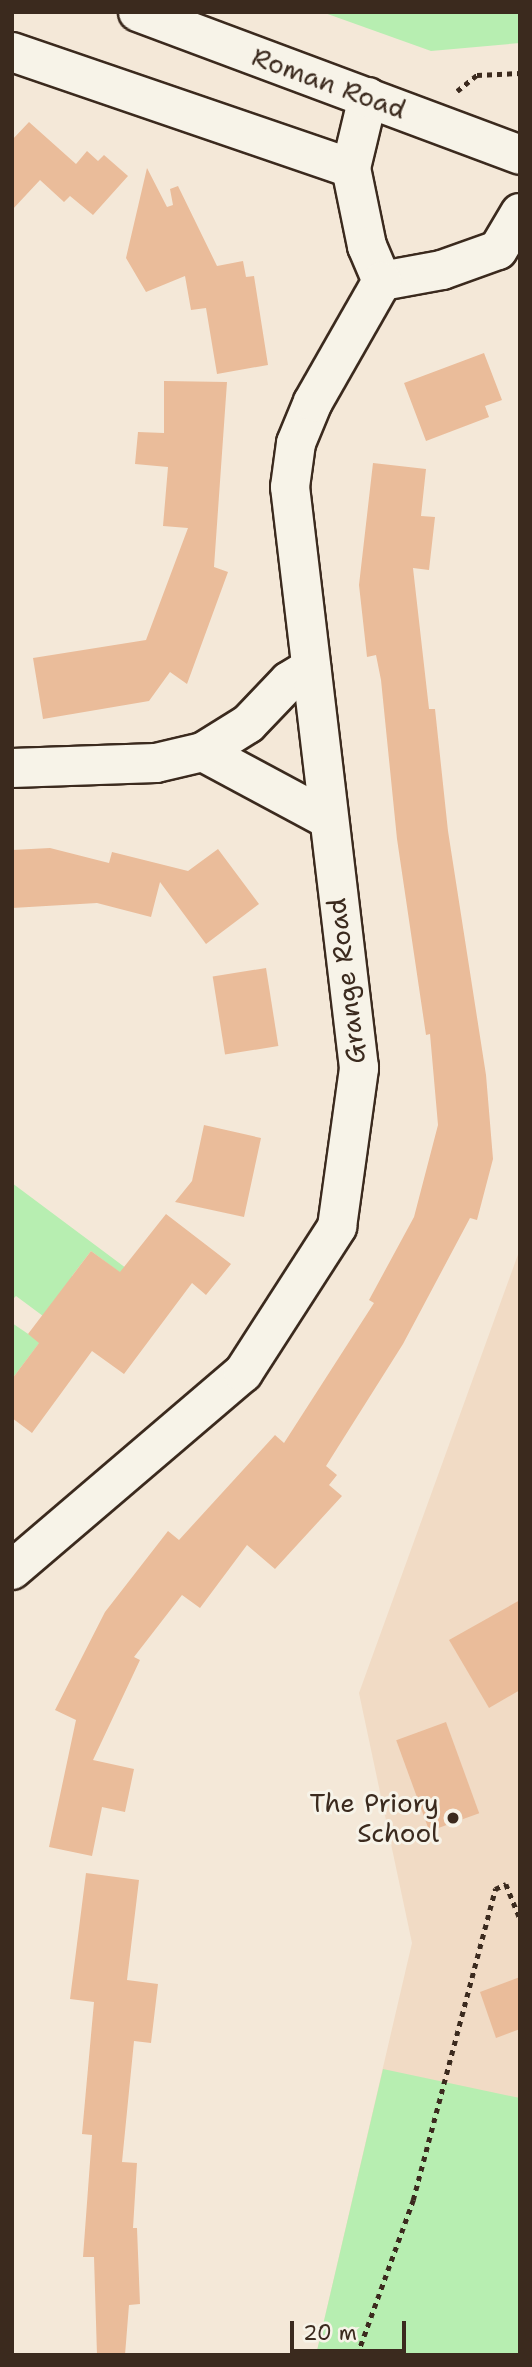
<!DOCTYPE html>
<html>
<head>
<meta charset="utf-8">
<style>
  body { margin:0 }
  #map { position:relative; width:532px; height:2367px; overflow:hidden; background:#f4e8d8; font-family:"Shantell Sans",sans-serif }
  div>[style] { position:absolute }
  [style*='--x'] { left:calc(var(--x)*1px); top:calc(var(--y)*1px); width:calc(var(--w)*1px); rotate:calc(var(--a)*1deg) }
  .built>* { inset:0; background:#f1dbc5 }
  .green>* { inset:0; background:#b7eeb1 }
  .building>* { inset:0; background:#eabc9a; transform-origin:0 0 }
  .path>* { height:4.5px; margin-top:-2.25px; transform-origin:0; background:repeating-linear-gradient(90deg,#3b2a1e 0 5px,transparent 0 10px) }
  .roads { filter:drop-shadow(2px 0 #3b2a1e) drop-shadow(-2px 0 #3b2a1e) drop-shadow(0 2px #3b2a1e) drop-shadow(0 -2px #3b2a1e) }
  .minor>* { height:38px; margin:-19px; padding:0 19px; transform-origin:19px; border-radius:19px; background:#f7f3e8 }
  .secondary>* { height:38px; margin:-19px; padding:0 19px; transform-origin:19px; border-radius:19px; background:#f7f3e8 }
  .dots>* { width:19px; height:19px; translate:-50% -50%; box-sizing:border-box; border:4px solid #f7f3e8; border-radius:50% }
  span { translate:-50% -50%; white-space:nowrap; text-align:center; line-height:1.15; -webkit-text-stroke:6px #f7f3e8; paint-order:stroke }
  .street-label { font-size:26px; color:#3b2a1e }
  .poi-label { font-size:26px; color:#3b2a1e }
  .right { translate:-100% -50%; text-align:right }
  .frame { position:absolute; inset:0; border:14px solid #3b2a1e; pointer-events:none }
  .scale { position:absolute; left:290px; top:2321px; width:116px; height:32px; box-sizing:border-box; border:4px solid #3b2a1e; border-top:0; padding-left:9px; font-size:21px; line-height:24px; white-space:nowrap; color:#3b2a1e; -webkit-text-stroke:5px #f7f3e8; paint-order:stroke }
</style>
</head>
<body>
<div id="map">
  <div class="built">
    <div style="clip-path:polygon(520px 1249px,520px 2355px,316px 2355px,412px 1943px,359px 1693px)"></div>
  </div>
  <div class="green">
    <div style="clip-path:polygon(322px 12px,520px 12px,520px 43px,431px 51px)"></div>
    <div style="clip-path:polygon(12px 1183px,146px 1283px,142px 1289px,91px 1251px,72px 1276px,94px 1292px,43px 1316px,16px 1296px,12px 1300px)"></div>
    <div style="clip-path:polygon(12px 1323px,40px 1342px,12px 1379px)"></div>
    <div style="clip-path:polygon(383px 2069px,520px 2098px,520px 2355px,316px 2355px)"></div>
  </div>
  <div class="building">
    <div style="clip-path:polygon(29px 122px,76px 164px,87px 151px,98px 161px,104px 155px,128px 176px,93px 215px,70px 196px,64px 202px,40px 180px,12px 210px,12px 140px)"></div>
    <div style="clip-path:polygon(147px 168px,167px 207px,173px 205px,170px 189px,178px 186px,217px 266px,243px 261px,246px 277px,254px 276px,268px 365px,217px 374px,206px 308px,191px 310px,185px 276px,146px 292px,126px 258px)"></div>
    <div style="clip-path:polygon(484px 353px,502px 400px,485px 406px,489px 417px,426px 441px,404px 383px)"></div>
    <div style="clip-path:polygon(164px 381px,227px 382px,214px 567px,228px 572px,187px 684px,170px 672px,149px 701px,43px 719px,33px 658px,146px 640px,188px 528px,163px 526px,168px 467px,135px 464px,138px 432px,164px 433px)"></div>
    <div style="clip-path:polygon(373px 463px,426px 469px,421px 516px,435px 517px,429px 570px,413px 568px,429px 709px,435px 709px,448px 831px,486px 1075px,493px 1159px,477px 1220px,470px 1218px,403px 1344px,326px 1466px,337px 1475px,329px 1485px,342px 1496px,275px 1569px,247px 1545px,200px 1608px,182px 1595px,134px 1657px,140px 1660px,93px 1760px,134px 1769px,125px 1812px,102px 1807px,92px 1856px,49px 1847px,76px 1720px,55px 1710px,105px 1612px,168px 1531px,179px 1540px,275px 1435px,284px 1443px,374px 1303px,369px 1300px,414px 1217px,438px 1125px,430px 1034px,426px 1035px,397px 839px,381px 680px,376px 655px,367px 657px,359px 585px)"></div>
    <div style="clip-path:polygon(50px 848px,109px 863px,112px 852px,188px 871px,218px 849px,259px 904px,206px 944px,160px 882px,151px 917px,97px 903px,12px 908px,12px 850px)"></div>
    <div style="left:266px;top:968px;width:79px;height:54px;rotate:81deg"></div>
    <div style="clip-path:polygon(204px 1125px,261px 1138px,244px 1217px,175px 1202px,192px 1181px)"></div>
    <div style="clip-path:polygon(166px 1214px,231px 1264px,206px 1295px,192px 1283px,124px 1374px,92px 1351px,32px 1433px,12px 1418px,12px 1379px,39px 1343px,28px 1334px,91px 1251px,120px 1272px)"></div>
    <div style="clip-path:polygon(520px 1600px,520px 1690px,489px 1708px,449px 1640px)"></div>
    <div style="left:446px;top:1722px;width:97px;height:53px;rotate:70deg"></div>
    <div style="clip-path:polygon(86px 1873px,139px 1880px,127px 1980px,158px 1984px,151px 2043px,134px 2041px,122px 2162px,137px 2163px,133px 2228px,137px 2228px,140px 2304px,129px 2305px,125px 2355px,97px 2355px,94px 2257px,83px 2257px,92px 2135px,82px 2134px,94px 2002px,70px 1999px)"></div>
    <div style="clip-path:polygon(520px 1977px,520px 2029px,496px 2038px,480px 1992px)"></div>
  </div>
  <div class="path">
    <div style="--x:457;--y:91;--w:26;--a:-39"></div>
    <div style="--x:477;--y:75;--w:43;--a:-2.7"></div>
    <div style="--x:357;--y:2355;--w:165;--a:-70.1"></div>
    <div style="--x:413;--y:2200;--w:322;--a:-75.2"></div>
    <div style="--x:495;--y:1889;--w:12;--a:-24"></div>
    <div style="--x:506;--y:1884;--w:37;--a:68"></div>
  </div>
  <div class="roads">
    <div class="minor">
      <div style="--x:12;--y:52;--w:358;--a:18.9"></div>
      <div style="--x:368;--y:97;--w:73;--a:103.5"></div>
      <div style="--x:351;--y:168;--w:80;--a:78.4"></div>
      <div style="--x:367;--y:246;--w:38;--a:67"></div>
      <div style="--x:382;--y:281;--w:61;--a:-10.4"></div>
      <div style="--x:442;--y:270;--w:59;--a:-19.7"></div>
      <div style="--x:498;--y:250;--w:43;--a:-59.3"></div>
      <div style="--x:203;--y:752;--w:140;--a:28.2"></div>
      <div style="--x:12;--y:768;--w:144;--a:-2"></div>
      <div style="--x:156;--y:763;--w:48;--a:-13.2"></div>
      <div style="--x:203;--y:752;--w:53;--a:-31.9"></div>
      <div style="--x:248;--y:724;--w:59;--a:-46.4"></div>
      <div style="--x:289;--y:681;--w:26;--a:-31"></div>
      <div style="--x:12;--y:1570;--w:304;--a:-40.5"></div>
      <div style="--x:243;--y:1373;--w:174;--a:-57.2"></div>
      <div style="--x:337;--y:1227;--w:161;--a:-82.1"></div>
      <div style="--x:359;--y:1068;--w:585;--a:-96.77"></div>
      <div style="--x:290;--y:487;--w:44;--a:-82.2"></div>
      <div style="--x:296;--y:443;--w:44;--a:-67.5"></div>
      <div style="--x:313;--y:402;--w:139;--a:-60.3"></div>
    </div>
    <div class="secondary">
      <div style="--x:138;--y:12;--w:408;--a:20.5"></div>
    </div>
  </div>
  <div class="dots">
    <div style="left:453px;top:1818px;background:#3b2a1e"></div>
  </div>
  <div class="street-label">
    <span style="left:329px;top:83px;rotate:20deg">Roman Road</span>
    <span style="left:346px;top:981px;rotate:-97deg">Grange Road</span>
  </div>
  <div class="poi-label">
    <span class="right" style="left:439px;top:1818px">The Priory<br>School</span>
  </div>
  <div class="frame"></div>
  <div class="scale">20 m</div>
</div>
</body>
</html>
